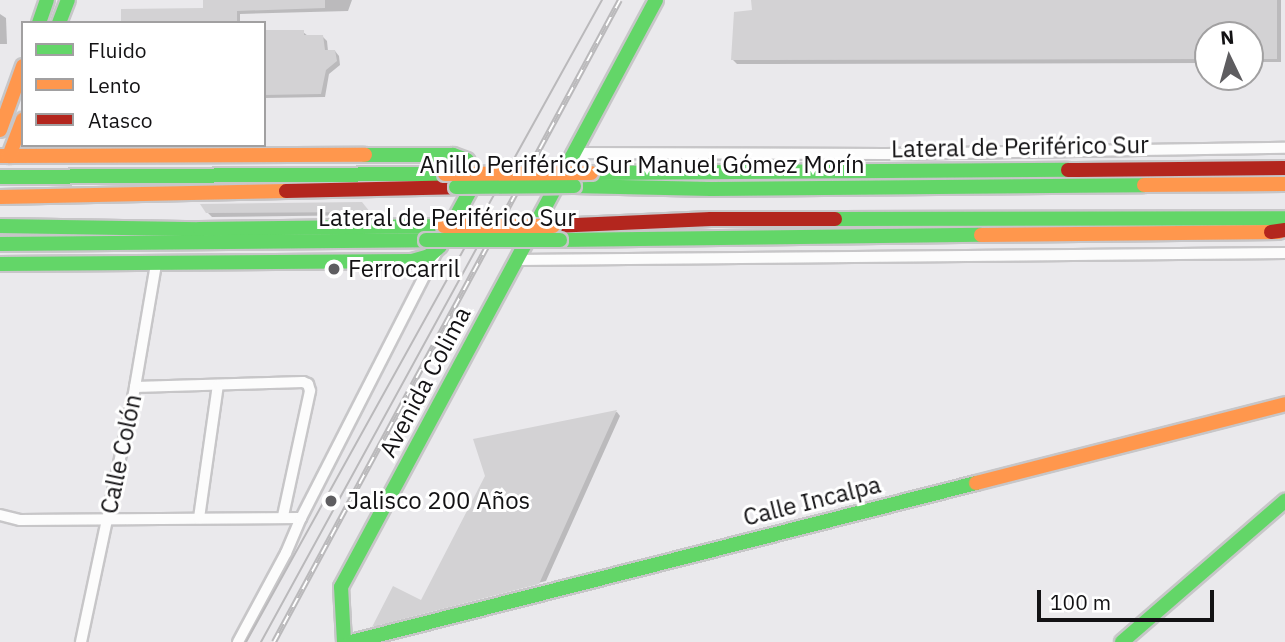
<!DOCTYPE html>
<html>
<head>
<meta charset="utf-8">
<style>
  body { margin:0 }
  #map { position:relative; width:1285px; height:642px; overflow:hidden; background:#eae9ec; font-family:"IBM Plex Sans",sans-serif }
  div>[style] { position:absolute }
  [style*='--x'] { left:calc(var(--x)*1px); top:calc(var(--y)*1px); width:calc(var(--w)*1px); rotate:calc(var(--a)*1deg) }
  .shadow>* { inset:0; background:#0003 }
  .building>* { inset:0; background:#d3d2d4 }
  .roads { filter:drop-shadow(2px 0 #c7c6c8) drop-shadow(-2px 0 #c7c6c8) drop-shadow(0 2px #c7c6c8) drop-shadow(0 -2px #c7c6c8) }
  .street>* { height:10px; margin:-5px; padding:0 5px; transform-origin:5px; border-radius:5px; background:#fcfcfc }
  .fast>* { height:14px; margin:-7px; padding:0 7px; transform-origin:7px; border-radius:7px; background:#63d668 }
  .slow>* { height:14px; margin:-7px; padding:0 7px; transform-origin:7px; border-radius:7px; background:#ff974d }
  .jam>* { height:14px; margin:-7px; padding:0 7px; transform-origin:7px; border-radius:7px; background:#b3261e }
  .tram>* { height:2px; margin:-1px; padding:0 1px; transform-origin:1px; border-radius:1px; background:#bab9bb }
  .rail>* { height:6px; margin-top:-3px; transform-origin:0; background:repeating-linear-gradient(90deg,#fff 0 10px,#bab9bb 0 20px); box-sizing:border-box; border-block:2px solid #bab9bb }
  .bridges { filter:drop-shadow(2px 0 #c7c6c8) drop-shadow(-2px 0 #c7c6c8) drop-shadow(0 2px #c7c6c8) drop-shadow(0 -2px #c7c6c8) }
  .fast-bridge>* { height:14px; margin:-7px; padding:0 7px; transform-origin:7px; border-radius:7px; background:#63d668 }
  .slow-bridge>* { height:14px; margin:-7px; padding:0 7px; transform-origin:7px; border-radius:7px; background:#ff974d }
  .dots>* { width:19px; height:19px; translate:-50% -50%; box-sizing:border-box; border:4px solid #fff; border-radius:50% }
  span { translate:-50% -50%; white-space:nowrap; text-align:center; line-height:1.15; -webkit-text-stroke:6px #fff; paint-order:stroke }
  .street-label { font-size:24px; color:#131214 }
  .poi-label { font-size:24px; color:#131214 }
  .left { translate:0 -50%; text-align:left }
  .legend { position:absolute; left:21px; top:21px; width:245px; height:126px; box-sizing:border-box; background:#fff; border:2px solid #a1a0a1; margin:0; padding:9px 12px; list-style:none; font-size:21px; color:#131214 }
  .legend li { display:flex; align-items:center; gap:14px; height:35px }
  .legend b { width:35px; border:2px solid #a1a0a1 }
  .north { position:absolute; left:1194px; top:21px; width:70px; height:70px; box-sizing:border-box; background:#fff; border:2px solid #a1a0a1; border-radius:50%; rotate:355deg; font-size:19px; font-weight:700; line-height:28px; text-align:center; color:#131214 }
  .north::after { content:''; display:block; margin:auto; width:24px; height:32px; background:#5e5d60; clip-path:polygon(50% 0,100% 100%,50% 72%,0 100%) }
  .scale { position:absolute; left:1037px; top:590px; width:177px; height:32px; box-sizing:border-box; border:4px solid #131214; border-top:0; padding-left:9px; font-size:21px; line-height:24px; white-space:nowrap; color:#131214; -webkit-text-stroke:5px #fff; paint-order:stroke }
</style>
</head>
<body>
<div id="map">
  <div class="shadow">
    <div style="clip-path:polygon(205px 0,352px 0,348px 11px,240px 14px,240px 23px,123px 23px,205px 10px)"></div>
    <div style="clip-path:polygon(753px 0,1281px 0,1281px 62px,1250px 62px,1250px 35px,1208px 35px,1208px 63px,737px 64px,733px 60px,753px 12px)"></div>
    <div style="clip-path:polygon(0 14px,6px 18px,7px 44px,0 44px)"></div>
    <div style="clip-path:polygon(264px 32px,303px 32px,308px 36px,323px 37px,327px 41px,328px 51px,335px 51px,339px 56px,340px 65px,329px 74px,325px 97px,264px 98px)"></div>
    <div style="clip-path:polygon(361px 204px,372px 215px,212px 217px,207px 212px)"></div>
    <div style="clip-path:polygon(617px 412px,620px 416px,546px 581px,379px 623px,379px 627px,544px 585px,543px 588px,377px 630px,374px 626px,394px 588px,421px 602px,487px 476px,475px 440px)"></div>
  </div>
  <div class="building">
    <div style="clip-path:polygon(203px 0,325px 0,325px 8px,237px 11px,237px 23px,121px 23px,121px 9px,203px 8px)"></div>
    <div style="clip-path:polygon(751px 0,1277px 0,1277px 59px,1250px 59px,1250px 35px,1208px 35px,1208px 59px,731px 60px,734px 12px,752px 10px)"></div>
    <div style="clip-path:polygon(264px 30px,304px 30px,304px 35px,323px 35px,325px 50px,335px 50px,337px 61px,326px 70px,321px 94px,264px 95px)"></div>
    <div style="clip-path:polygon(362px 202px,370px 212px,206px 213px,200px 204px)"></div>
    <div style="clip-path:polygon(617px 410px,539px 584px,372px 627px,393px 586px,421px 600px,485px 476px,473px 439px)"></div>
  </div>
  <div class="roads">
    <div class="street">
      <div style="--x:572;--y:153;--w:315;--a:0.2"></div>
      <div style="--x:887;--y:154;--w:398;--a:-0.9"></div>
      <div style="--x:516;--y:260;--w:769;--a:-0.52"></div>
      <div style="--x:135;--y:387;--w:168;--a:-1.7"></div>
      <div style="--x:303;--y:382;--w:5;--a:22"></div>
      <div style="--x:308;--y:384;--w:7;--a:74"></div>
      <div style="--x:310;--y:391;--w:128;--a:102.2"></div>
      <div style="--x:0;--y:515;--w:21;--a:14"></div>
      <div style="--x:20;--y:520;--w:281;--a:-0.4"></div>
      <div style="--x:199;--y:518;--w:134;--a:-81.9"></div>
      <div style="--x:81;--y:642;--w:261;--a:-78"></div>
      <div style="--x:135;--y:387;--w:125;--a:-80.3"></div>
      <div style="--x:238;--y:642;--w:101;--a:-61.7"></div>
      <div style="--x:286;--y:553;--w:38;--a:-67"></div>
      <div style="--x:301;--y:518;--w:297;--a:-63"></div>
    </div>
    <div class="fast">
      <div style="--x:39;--y:23;--w:24;--a:-71"></div>
      <div style="--x:59;--y:23;--w:25;--a:-69"></div>
      <div style="--x:591;--y:173;--w:477;--a:-0.4"></div>
      <div style="--x:0;--y:177;--w:445;--a:-0.4"></div>
      <div style="--x:574;--y:186;--w:137;--a:1.3"></div>
      <div style="--x:711;--y:189;--w:433;--a:-0.5"></div>
      <div style="--x:835;--y:219;--w:450;--a:-0.1"></div>
      <div style="--x:0;--y:226;--w:200;--a:0.9"></div>
      <div style="--x:200;--y:229;--w:244;--a:-0.7"></div>
      <div style="--x:560;--y:240;--w:421;--a:-0.7"></div>
      <div style="--x:0;--y:244;--w:426;--a:-0.5"></div>
      <div style="--x:0;--y:264;--w:412;--a:-0.4"></div>
      <div style="--x:412;--y:261;--w:18;--a:-16"></div>
      <div style="--x:429;--y:256;--w:15;--a:-42"></div>
      <div style="--x:440;--y:246;--w:80;--a:-61.5"></div>
      <div style="--x:478;--y:176;--w:19;--a:-125"></div>
      <div style="--x:467;--y:160;--w:15;--a:-160"></div>
      <div style="--x:453;--y:155;--w:88;--a:180"></div>
      <div style="--x:344;--y:642;--w:55;--a:-93.1"></div>
      <div style="--x:341;--y:587;--w:666;--a:-61.78"></div>
      <div style="--x:351;--y:642;--w:645;--a:-14.27"></div>
      <div style="--x:1122;--y:642;--w:216;--a:-40.9"></div>
    </div>
    <div class="slow">
      <div style="--x:0;--y:130;--w:68;--a:-70.2"></div>
      <div style="--x:0;--y:156;--w:365;--a:-0.2"></div>
      <div style="--x:9;--y:156;--w:39;--a:-69"></div>
      <div style="--x:1144;--y:185;--w:141;--a:-0.4"></div>
      <div style="--x:0;--y:197;--w:286;--a:-1.2"></div>
      <div style="--x:981;--y:235;--w:298;--a:-0.6"></div>
      <div style="--x:976;--y:483;--w:319;--a:-14.3"></div>
    </div>
    <div class="jam">
      <div style="--x:1068;--y:170;--w:217;--a:-0.5"></div>
      <div style="--x:286;--y:191;--w:170;--a:-1.3"></div>
      <div style="--x:553;--y:226;--w:158;--a:-2.5"></div>
      <div style="--x:711;--y:219;--w:124;--a:0"></div>
      <div style="--x:1271;--y:232;--w:14;--a:-8"></div>
    </div>
  </div>
  <div class="tram">
    <div style="--x:246;--y:642;--w:734;--a:-60.99"></div>
    <div style="--x:261;--y:642;--w:479;--a:-61.3"></div>
  </div>
  <div class="rail">
    <div style="--x:274;--y:642;--w:729;--a:-61.68"></div>
  </div>
  <div class="bridges">
    <div class="fast-bridge">
      <div style="--x:456;--y:187;--w:118;--a:-0.5"></div>
      <div style="--x:426;--y:240;--w:134;--a:0"></div>
    </div>
    <div class="slow-bridge">
      <div style="--x:445;--y:174;--w:146;--a:-0.4"></div>
      <div style="--x:444;--y:226;--w:109;--a:0"></div>
    </div>
  </div>
  <div class="dots">
    <div style="left:334px;top:269px;background:#5e5d60"></div>
    <div style="left:331px;top:501px;background:#5e5d60"></div>
  </div>
  <div class="street-label">
    <span style="left:1020px;top:147px;rotate:-1deg">Lateral de Periférico Sur</span>
    <span style="left:642px;top:165px">Anillo Periférico Sur Manuel Gómez Morín</span>
    <span style="left:447px;top:218px">Lateral de Periférico Sur</span>
    <span style="left:425px;top:382px;rotate:-62deg">Avenida Colima</span>
    <span style="left:121px;top:454px;rotate:-78deg">Calle Colón</span>
    <span style="left:812px;top:501px;rotate:-14deg">Calle Incalpa</span>
  </div>
  <div class="poi-label">
    <span class="left" style="left:348px;top:269px">Ferrocarril</span>
    <span class="left" style="left:347px;top:501px">Jalisco 200 Años</span>
  </div>
  <ul class="legend">
  <li><b style="height:9px;background:#63d668"></b>Fluido</li>
  <li><b style="height:9px;background:#ff974d"></b>Lento</li>
  <li><b style="height:9px;background:#b3261e"></b>Atasco</li>
  </ul>
  <div class="north">N</div>
  <div class="scale">100 m</div>
</div>
</body>
</html>
